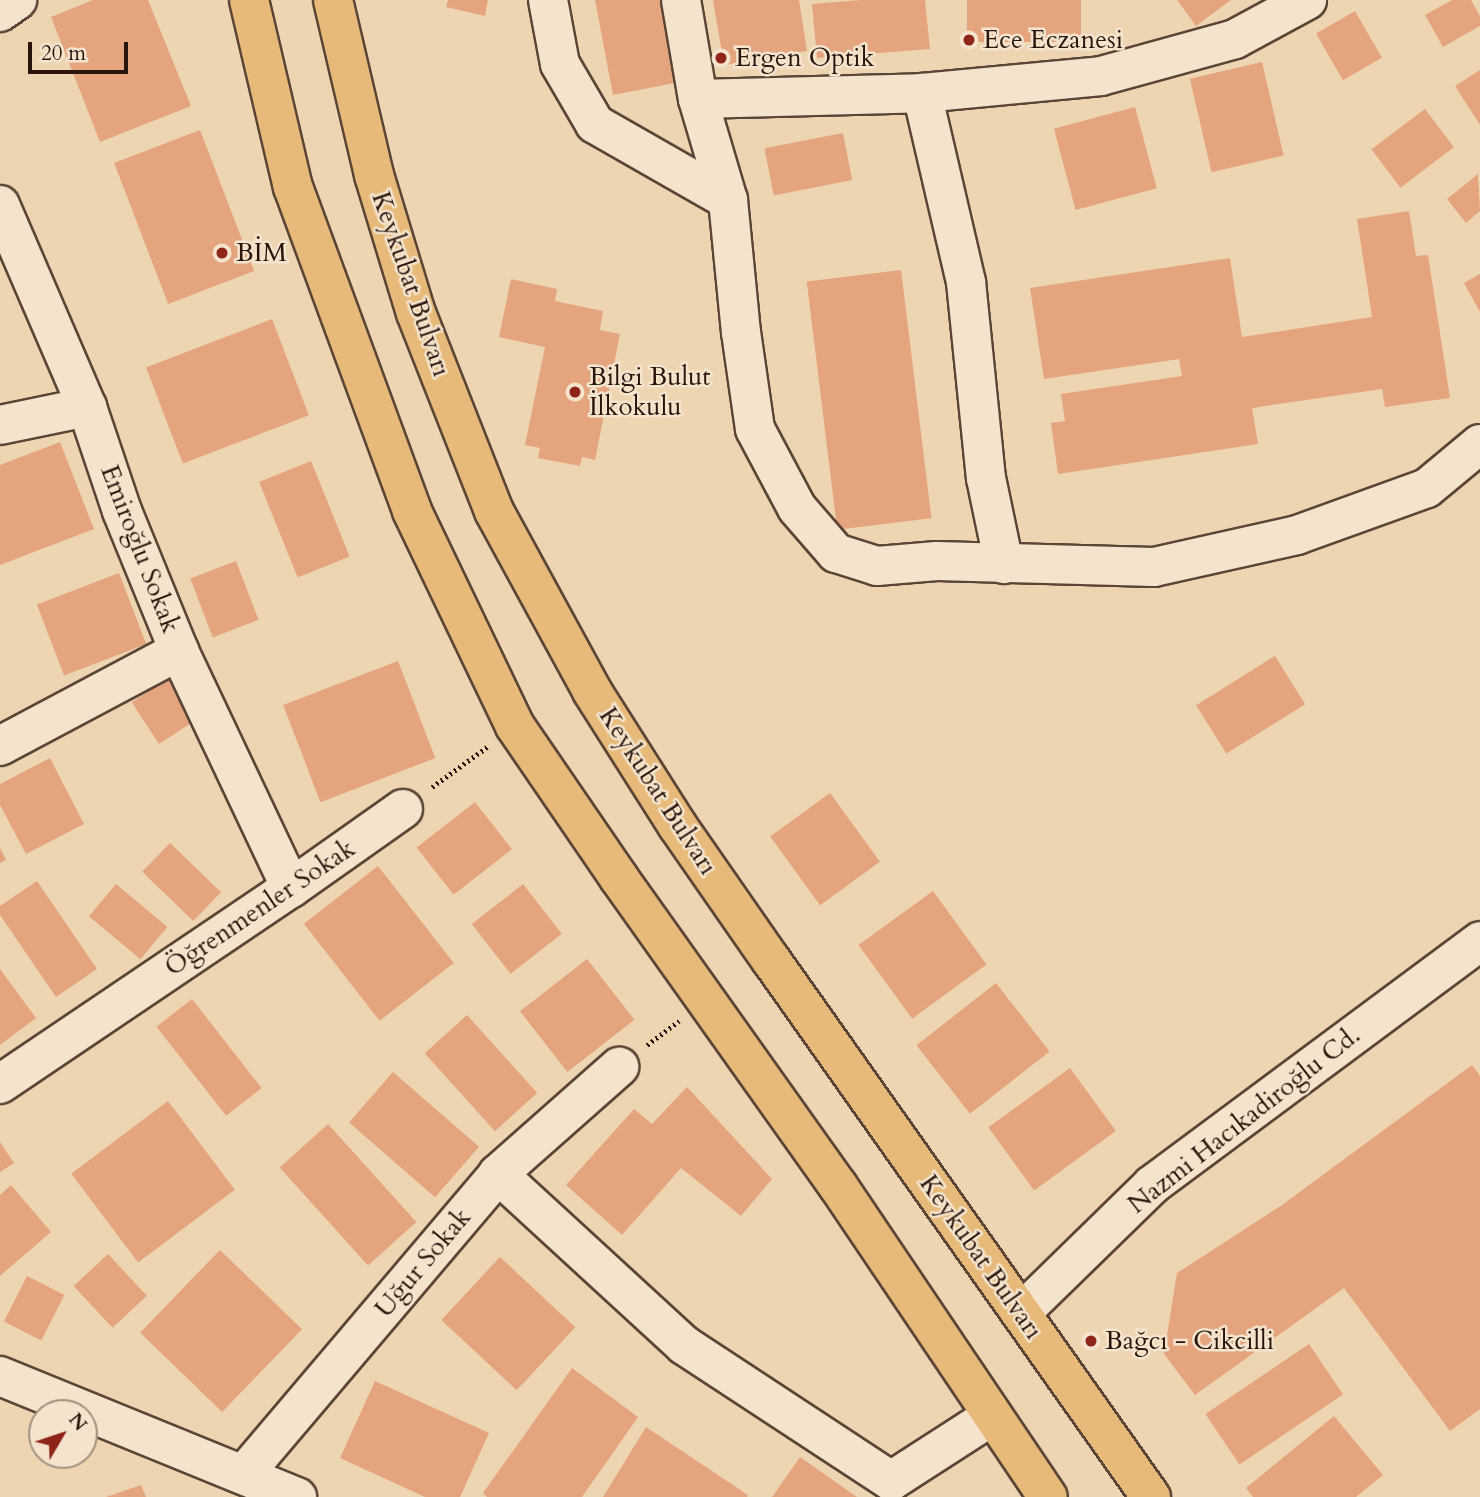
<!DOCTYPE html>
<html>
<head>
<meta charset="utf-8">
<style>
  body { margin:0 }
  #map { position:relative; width:1480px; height:1497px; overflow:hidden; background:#eed5b2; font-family:Cardo,serif }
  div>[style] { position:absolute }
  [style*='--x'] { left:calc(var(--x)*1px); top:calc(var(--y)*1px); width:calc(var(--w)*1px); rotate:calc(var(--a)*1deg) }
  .building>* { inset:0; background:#e4a47e; transform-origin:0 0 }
  .path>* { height:4.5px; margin-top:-2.25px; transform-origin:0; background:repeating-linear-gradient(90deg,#29150c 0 2px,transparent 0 5.5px) }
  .roads { filter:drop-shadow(2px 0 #5a4536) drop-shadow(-2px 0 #5a4536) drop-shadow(0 2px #5a4536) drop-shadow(0 -2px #5a4536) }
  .minor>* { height:38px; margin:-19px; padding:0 19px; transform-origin:19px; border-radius:19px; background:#f4e4cd }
  .highway>* { height:38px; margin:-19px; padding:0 19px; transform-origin:19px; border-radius:19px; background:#e7ba79 }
  .dots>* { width:19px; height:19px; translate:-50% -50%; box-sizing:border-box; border:4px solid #f4e4cd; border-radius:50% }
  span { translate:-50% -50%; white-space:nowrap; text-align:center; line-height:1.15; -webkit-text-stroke:5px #f4e4cd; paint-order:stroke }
  .poi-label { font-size:26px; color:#29150c }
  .left { translate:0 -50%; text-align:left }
  .street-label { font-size:26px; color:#29150c }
  .north { position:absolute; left:28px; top:1399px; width:70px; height:70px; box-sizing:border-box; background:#f4e4cd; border:2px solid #a39180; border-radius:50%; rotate:51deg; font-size:19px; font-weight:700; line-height:28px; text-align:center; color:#29150c }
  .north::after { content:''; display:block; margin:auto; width:24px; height:32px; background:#8f2418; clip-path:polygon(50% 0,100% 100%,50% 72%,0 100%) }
  .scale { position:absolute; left:28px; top:42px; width:100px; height:32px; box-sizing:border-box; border:4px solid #29150c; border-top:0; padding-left:9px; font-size:21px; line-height:24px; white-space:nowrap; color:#29150c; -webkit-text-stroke:5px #f4e4cd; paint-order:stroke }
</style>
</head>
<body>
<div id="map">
  <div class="building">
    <div style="clip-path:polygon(93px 0,148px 0,191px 106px,100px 142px,51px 17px)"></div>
    <div style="clip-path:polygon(448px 0,488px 0,485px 16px,446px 7px)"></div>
    <div style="clip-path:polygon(595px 0,670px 0,685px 81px,613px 95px)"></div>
    <div style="clip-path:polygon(713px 0,799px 0,807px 51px,724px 65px)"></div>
    <div style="clip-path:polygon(860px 0,925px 0,930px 49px,817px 58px,812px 4px)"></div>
    <div style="left:967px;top:0;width:114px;height:42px"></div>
    <div style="clip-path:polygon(1177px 0,1231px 0,1196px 26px)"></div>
    <div style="clip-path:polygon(1452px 0,1471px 0,1480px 16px,1480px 26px,1443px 47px,1425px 15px)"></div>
    <div style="left:1355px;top:11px;width:54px;height:45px;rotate:60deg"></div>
    <div style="left:1262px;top:62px;width:96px;height:74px;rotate:77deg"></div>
    <div style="clip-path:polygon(1480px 70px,1480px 125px,1455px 86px)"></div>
    <div style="left:1135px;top:107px;width:84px;height:84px;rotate:75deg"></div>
    <div style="left:1425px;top:109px;width:48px;height:67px;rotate:53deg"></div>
    <div style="left:200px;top:130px;width:151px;height:92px;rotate:69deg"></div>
    <div style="left:843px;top:133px;width:48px;height:80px;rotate:79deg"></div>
    <div style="clip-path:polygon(1478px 174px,1480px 211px,1466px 223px,1447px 199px)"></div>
    <div style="clip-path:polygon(1409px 211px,1416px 256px,1428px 255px,1450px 398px,1385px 407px,1382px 389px,1252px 408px,1258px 444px,1058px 474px,1051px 423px,1065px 421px,1061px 394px,1182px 376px,1179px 359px,1044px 379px,1030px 288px,1230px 258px,1242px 337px,1372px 317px,1357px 219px)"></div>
    <div style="left:901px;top:270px;width:250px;height:95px;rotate:83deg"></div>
    <div style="clip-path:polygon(1480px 274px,1480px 312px,1464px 283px)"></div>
    <div style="clip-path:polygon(511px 279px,557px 289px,555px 301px,603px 311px,600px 330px,620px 334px,595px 460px,582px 457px,580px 466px,538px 458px,540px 448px,525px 445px,545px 347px,499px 337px)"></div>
    <div style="left:272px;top:319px;width:103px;height:135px;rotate:69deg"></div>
    <div style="clip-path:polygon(60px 442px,94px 529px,0 565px,0 465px)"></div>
    <div style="left:311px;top:461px;width:103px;height:56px;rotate:68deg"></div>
    <div style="left:236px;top:561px;width:63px;height:49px;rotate:69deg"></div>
    <div style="left:119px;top:573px;width:76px;height:88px;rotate:69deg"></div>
    <div style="left:1275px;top:656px;width:57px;height:93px;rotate:58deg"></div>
    <div style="left:398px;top:661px;width:104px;height:123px;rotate:69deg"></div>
    <div style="left:172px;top:676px;width:50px;height:48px;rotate:57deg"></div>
    <div style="clip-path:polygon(50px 758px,84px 824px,26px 854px,0 805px,0 784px)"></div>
    <div style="left:830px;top:793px;width:85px;height:74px;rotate:54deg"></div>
    <div style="left:475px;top:802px;width:60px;height:74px;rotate:52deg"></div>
    <div style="left:170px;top:843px;width:71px;height:40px;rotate:44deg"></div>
    <div style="clip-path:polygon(0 848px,6px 860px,0 863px)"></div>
    <div style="left:378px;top:866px;width:123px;height:94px;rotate:52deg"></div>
    <div style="clip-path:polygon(37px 881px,97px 969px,56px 997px,0 915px,0 906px)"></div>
    <div style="left:116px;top:884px;width:67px;height:42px;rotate:40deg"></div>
    <div style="left:523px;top:884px;width:63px;height:65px;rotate:52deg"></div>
    <div style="left:933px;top:891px;width:91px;height:92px;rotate:54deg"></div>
    <div style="left:587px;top:959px;width:77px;height:85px;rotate:52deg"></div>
    <div style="clip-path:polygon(0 969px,36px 1018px,0 1045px)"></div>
    <div style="left:996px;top:983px;width:87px;height:101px;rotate:52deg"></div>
    <div style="left:192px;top:999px;width:113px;height:45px;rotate:52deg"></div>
    <div style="left:467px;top:1015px;width:105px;height:57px;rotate:48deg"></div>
    <div style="clip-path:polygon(1472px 1065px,1480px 1076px,1480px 1409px,1450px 1431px,1344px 1288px,1195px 1395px,1164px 1354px,1177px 1273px,1282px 1205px)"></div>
    <div style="left:1070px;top:1068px;width:78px;height:101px;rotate:54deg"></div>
    <div style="left:393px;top:1072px;width:114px;height:67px;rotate:41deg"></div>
    <div style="clip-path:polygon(687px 1087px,772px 1179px,741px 1216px,681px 1168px,622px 1235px,566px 1185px,634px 1109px,652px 1124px)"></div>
    <div style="left:168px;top:1101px;width:111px;height:121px;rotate:53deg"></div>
    <div style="left:328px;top:1124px;width:132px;height:65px;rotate:48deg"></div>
    <div style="clip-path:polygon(0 1142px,14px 1163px,0 1172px)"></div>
    <div style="clip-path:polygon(11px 1185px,51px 1232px,0 1276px,0 1195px)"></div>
    <div style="left:220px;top:1250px;width:114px;height:115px;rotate:44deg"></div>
    <div style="left:108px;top:1254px;width:57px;height:47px;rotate:47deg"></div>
    <div style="left:500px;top:1257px;width:103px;height:86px;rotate:43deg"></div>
    <div style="left:27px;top:1276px;width:42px;height:51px;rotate:27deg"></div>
    <div style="left:1309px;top:1344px;width:61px;height:125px;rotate:56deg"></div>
    <div style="clip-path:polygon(572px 1368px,638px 1417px,582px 1497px,487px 1497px,483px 1493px)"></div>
    <div style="clip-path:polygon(375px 1381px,489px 1433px,460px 1497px,425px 1497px,340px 1458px)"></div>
    <div style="clip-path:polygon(1334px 1416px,1383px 1475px,1356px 1497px,1253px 1497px,1246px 1488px)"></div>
    <div style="clip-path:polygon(646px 1427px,748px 1495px,747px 1497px,603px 1497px)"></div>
    <div style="clip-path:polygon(800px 1457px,857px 1497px,772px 1497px)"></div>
    <div style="clip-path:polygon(141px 1485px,146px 1497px,106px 1497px)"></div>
  </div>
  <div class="path">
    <div style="--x:432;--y:787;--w:68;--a:-36"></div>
    <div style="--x:647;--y:1045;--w:40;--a:-37"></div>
  </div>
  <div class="roads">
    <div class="minor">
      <div style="--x:548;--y:0;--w:65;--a:79.4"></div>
      <div style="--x:560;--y:64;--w:69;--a:59.7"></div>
      <div style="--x:595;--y:124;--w:153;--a:29.7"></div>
      <div style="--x:681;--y:0;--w:100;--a:80.3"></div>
      <div style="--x:698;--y:99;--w:105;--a:73.5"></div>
      <div style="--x:728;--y:200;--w:133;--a:84.4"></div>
      <div style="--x:741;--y:332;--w:98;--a:81.8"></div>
      <div style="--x:755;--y:429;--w:89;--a:62"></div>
      <div style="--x:797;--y:508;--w:60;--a:49.1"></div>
      <div style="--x:836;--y:553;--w:43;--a:17.6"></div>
      <div style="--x:877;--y:566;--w:60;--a:-4.8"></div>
      <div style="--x:937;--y:561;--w:217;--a:1.6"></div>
      <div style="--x:1154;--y:567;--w:147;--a:-12.6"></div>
      <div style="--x:1297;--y:535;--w:138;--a:-19.9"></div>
      <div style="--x:1427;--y:488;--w:69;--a:-39.7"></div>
      <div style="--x:0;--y:12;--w:21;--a:-35"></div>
      <div style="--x:922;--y:93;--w:194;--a:76.9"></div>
      <div style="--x:966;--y:282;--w:197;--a:84.2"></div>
      <div style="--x:986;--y:478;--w:88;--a:78.2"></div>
      <div style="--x:698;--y:99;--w:224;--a:-1.5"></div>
      <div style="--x:922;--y:93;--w:180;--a:-5.4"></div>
      <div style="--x:1101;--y:76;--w:139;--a:-15.4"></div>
      <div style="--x:1235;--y:39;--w:82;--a:-28.4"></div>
      <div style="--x:0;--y:205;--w:220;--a:66.7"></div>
      <div style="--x:87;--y:407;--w:110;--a:71.4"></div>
      <div style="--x:122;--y:511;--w:151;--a:67.8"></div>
      <div style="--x:179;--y:651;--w:262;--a:64.7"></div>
      <div style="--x:0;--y:425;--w:89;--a:-11.7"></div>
      <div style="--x:0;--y:746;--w:203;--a:-28"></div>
      <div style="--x:0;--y:1084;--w:351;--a:-34"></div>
      <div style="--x:291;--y:888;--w:137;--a:-35.2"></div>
      <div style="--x:498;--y:1174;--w:253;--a:42.6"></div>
      <div style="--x:684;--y:1345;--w:248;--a:33.3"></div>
      <div style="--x:891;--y:1481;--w:120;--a:-32.8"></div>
      <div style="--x:1021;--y:1313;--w:183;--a:-44.3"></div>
      <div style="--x:1152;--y:1185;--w:409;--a:-36.6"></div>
      <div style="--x:0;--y:1376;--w:321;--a:22.2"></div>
      <div style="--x:244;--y:1474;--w:393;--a:-49.7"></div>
      <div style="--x:498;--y:1174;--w:162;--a:-41.5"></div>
    </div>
    <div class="highway">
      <div style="--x:249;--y:0;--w:192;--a:76.8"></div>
      <div style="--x:293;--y:187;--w:345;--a:69.8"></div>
      <div style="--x:412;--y:511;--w:238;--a:64.4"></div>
      <div style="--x:515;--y:726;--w:184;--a:55.6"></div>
      <div style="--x:619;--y:878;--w:378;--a:54.6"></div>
      <div style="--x:838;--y:1186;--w:375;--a:56"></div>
      <div style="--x:333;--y:0;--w:180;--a:76.8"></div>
      <div style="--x:374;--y:175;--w:144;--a:73.1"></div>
      <div style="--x:416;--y:313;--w:213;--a:68.5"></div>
      <div style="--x:494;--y:511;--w:205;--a:61.4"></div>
      <div style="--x:592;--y:691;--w:159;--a:57.6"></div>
      <div style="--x:677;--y:825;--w:165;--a:55.2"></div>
      <div style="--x:771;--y:960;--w:658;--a:54.72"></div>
    </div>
  </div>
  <div class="dots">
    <div style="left:969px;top:40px;background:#8f2418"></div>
    <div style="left:721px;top:58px;background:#8f2418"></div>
    <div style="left:222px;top:253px;background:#8f2418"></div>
    <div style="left:575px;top:392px;background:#8f2418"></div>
    <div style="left:1091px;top:1341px;background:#8f2418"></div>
  </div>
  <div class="poi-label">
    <span class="left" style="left:983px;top:40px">Ece Eczanesi</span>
    <span class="left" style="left:735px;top:58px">Ergen Optik</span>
    <span class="left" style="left:236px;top:253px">BİM</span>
    <span class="left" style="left:589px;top:392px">Bilgi Bulut<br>İlkokulu</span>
    <span class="left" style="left:1105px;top:1341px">Bağcı - Cikcilli</span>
  </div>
  <div class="street-label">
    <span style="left:411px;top:284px;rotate:71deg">Keykubat Bulvarı</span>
    <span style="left:140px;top:549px;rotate:69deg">Emiroğlu Sokak</span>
    <span style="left:658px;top:791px;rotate:57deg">Keykubat Bulvarı</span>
    <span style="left:260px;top:908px;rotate:-34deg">Öğrenmenler Sokak</span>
    <span style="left:1244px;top:1120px;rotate:-38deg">Nazmi Hacıkadiroğlu Cd.</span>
    <span style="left:981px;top:1257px;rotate:55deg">Keykubat Bulvarı</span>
    <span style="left:423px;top:1263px;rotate:-50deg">Uğur Sokak</span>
  </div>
  <div class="north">N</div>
  <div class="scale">20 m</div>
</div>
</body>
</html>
